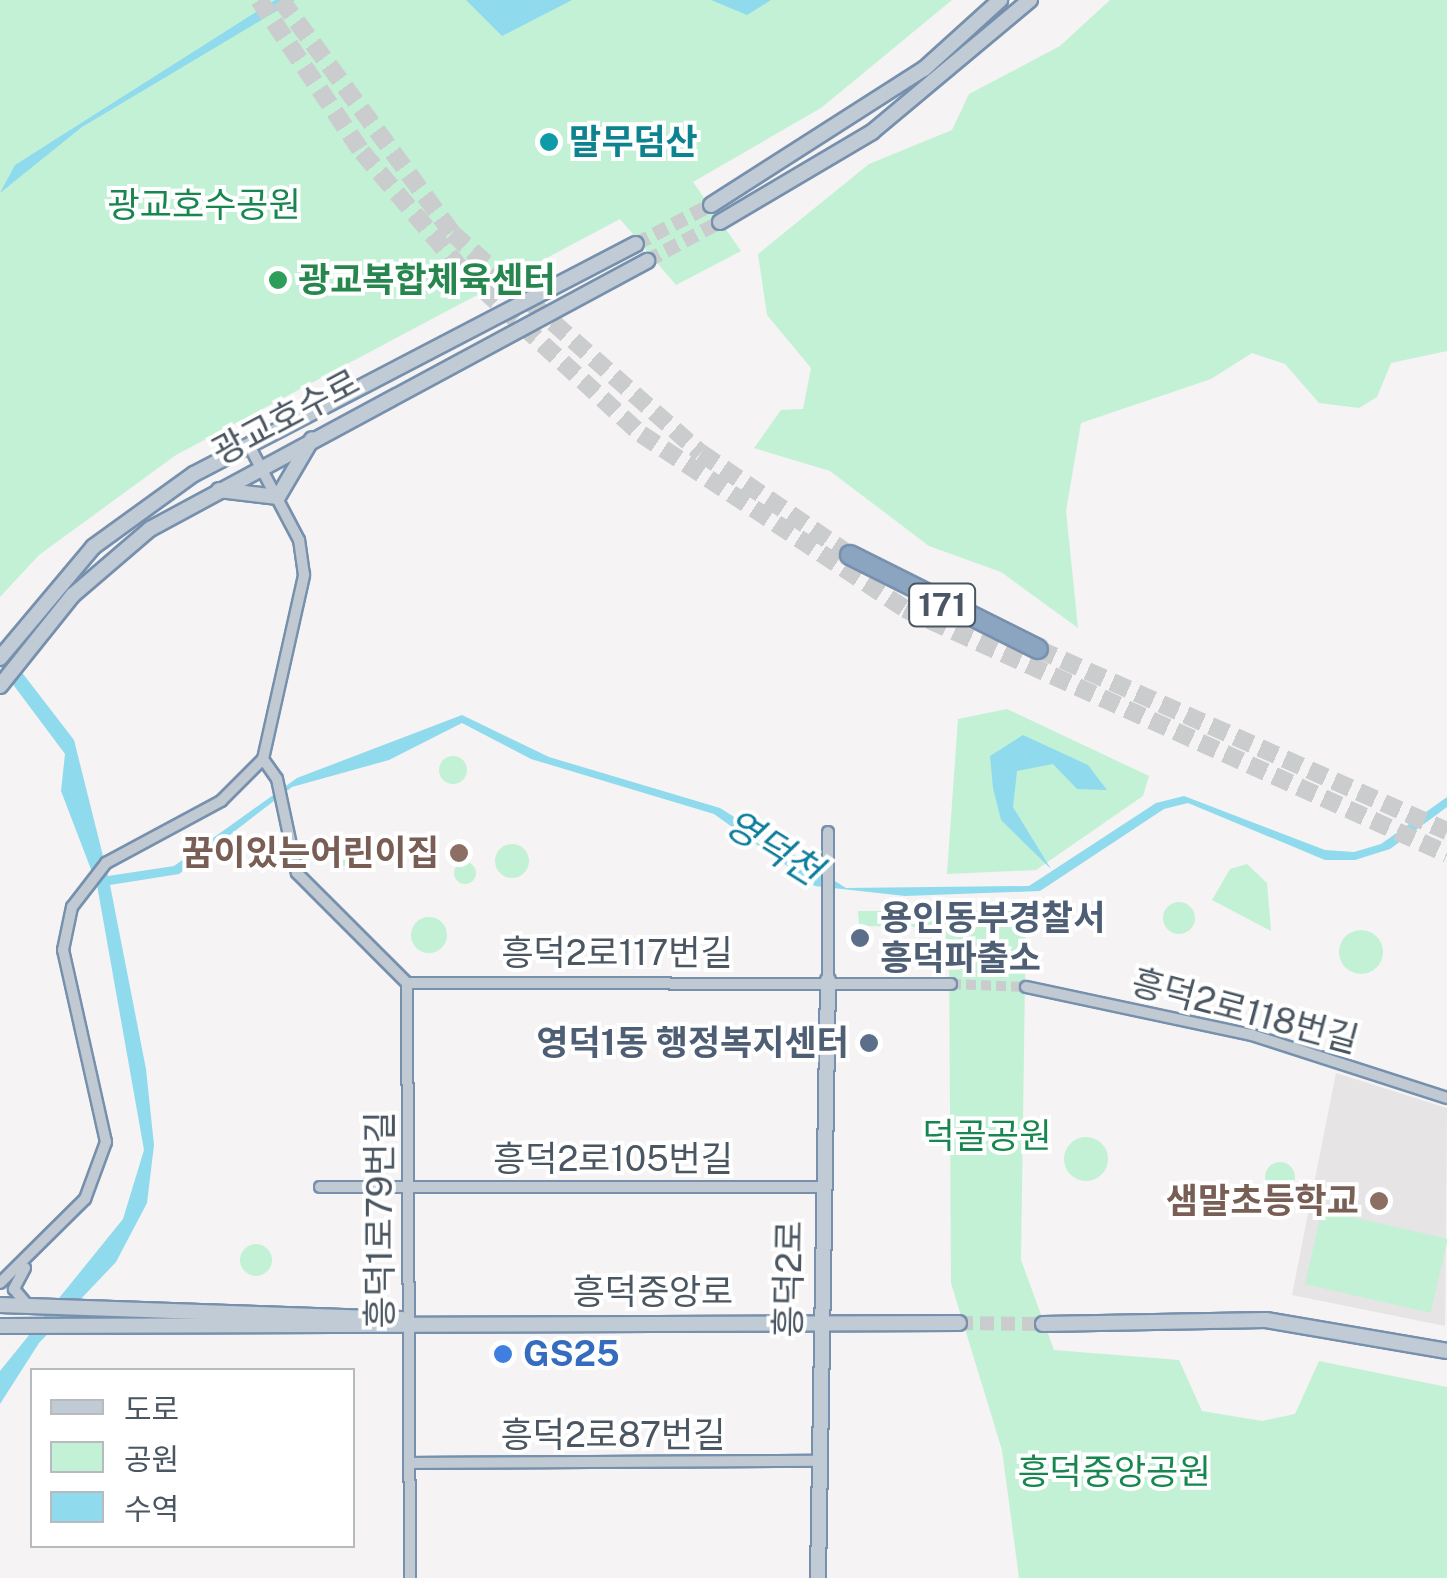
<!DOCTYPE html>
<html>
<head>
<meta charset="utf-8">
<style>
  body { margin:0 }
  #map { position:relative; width:1447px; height:1578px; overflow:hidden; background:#f5f3f3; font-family:"Public Sans","Noto Sans KR",sans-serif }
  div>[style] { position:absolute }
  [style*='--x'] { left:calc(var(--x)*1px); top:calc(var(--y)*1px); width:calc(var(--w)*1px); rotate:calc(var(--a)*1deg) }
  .education>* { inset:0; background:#e6e4e5 }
  .green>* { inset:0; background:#c3f1d5; transform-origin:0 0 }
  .round { border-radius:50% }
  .water>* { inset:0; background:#90daee }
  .street-tunnel>* { height:10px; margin-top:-5px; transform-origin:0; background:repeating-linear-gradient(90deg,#caccce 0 10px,transparent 0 15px) }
  .secondary-tunnel>* { height:14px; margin-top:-7px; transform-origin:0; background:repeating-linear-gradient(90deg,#caccce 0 14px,transparent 0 21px) }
  .highway-tunnel>* { height:18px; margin-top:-9px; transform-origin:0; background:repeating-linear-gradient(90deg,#caccce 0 18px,transparent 0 27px) }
  .roads { filter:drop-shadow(2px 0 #7690ad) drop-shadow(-2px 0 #7690ad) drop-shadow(0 2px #7690ad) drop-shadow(0 -2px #7690ad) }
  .street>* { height:10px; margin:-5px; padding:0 5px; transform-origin:5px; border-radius:5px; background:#c1cad2 }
  .secondary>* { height:14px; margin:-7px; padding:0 7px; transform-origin:7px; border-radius:7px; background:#c1cbd6 }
  .highway>* { height:18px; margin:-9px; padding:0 9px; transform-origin:9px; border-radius:9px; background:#8ba5c1 }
  .dots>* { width:28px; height:28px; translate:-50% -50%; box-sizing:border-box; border:5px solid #fff; border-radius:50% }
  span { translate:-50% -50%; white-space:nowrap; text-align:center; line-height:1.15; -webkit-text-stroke:8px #fff; paint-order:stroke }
  .shield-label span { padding:2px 8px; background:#fff; border:2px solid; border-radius:8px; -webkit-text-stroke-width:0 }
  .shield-label { font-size:32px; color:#4a5661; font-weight:700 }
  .culture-label { font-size:35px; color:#0d838f; font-weight:700 }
  .left { translate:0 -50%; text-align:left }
  .park-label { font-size:35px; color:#17864f }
  .leisure-label { font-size:35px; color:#27864d; font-weight:700 }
  .street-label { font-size:35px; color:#4a5661 }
  .education-label { font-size:35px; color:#785e54; font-weight:700 }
  .right { translate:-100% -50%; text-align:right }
  .service-label { font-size:35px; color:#4e5e75; font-weight:700 }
  .shop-label { font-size:35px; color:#366cbe; font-weight:700 }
  .water-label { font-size:38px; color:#0c7c9b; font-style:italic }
  .legend { position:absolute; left:30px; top:1368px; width:325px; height:180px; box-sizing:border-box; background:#fff; border:2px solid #b7bbc0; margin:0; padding:12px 18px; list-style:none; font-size:30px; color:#4a5661 }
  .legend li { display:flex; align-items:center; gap:20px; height:50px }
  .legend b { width:50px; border:2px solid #b7bbc0 }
</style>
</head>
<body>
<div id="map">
  <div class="education">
    <div style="clip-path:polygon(1336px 1073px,1447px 1108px,1445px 1326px,1292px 1295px)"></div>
  </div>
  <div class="green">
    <div style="clip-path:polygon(0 0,952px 0,821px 108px,693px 182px,741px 251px,676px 285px,620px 219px,176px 455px,39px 555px,0 597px)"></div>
    <div style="clip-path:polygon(1110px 0,1447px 0,1447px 351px,1391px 363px,1377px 397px,1359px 408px,1319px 403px,1285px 364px,1252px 353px,1211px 379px,1081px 423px,1066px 511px,1078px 628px,1001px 572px,929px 546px,830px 471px,754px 448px,781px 410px,803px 409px,811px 368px,767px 315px,758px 254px,869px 164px,952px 130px,969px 94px,1060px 46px)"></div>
    <div style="clip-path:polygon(1007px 709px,1149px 776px,1143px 796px,1036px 870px,947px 874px,958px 719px)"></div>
    <div class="round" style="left:439px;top:756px;width:28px;height:28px"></div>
    <div class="round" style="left:331px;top:840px;width:26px;height:26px"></div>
    <div class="round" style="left:495px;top:844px;width:34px;height:34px"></div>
    <div class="round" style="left:454px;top:862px;width:22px;height:22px"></div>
    <div style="clip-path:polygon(1247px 864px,1267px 883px,1271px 931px,1212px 900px,1230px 869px)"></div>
    <div class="round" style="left:1163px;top:902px;width:32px;height:32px"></div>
    <div style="clip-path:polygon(858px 911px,1026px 911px,1021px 1260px,1054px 1350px,1179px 1360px,1202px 1411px,1262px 1421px,1295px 1414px,1319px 1361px,1447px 1387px,1447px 1578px,1019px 1578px,1002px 1450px,951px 1283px,949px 940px,926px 927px,859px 926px)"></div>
    <div class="round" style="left:411px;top:917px;width:36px;height:36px"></div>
    <div class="round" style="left:1339px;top:930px;width:44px;height:44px"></div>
    <div class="round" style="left:1064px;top:1137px;width:44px;height:44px"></div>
    <div class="round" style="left:1265px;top:1162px;width:30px;height:30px"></div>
    <div style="left:1322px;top:1210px;width:129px;height:76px;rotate:13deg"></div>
    <div class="round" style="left:240px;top:1244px;width:32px;height:32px"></div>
  </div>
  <div class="water">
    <div style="clip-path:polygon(275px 0,295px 0,82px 127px,0 193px,15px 165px)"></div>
    <div style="clip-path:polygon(466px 0,572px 0,502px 36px)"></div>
    <div style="clip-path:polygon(711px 0,771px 0,747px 15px)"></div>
    <div style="clip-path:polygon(0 644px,74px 740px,108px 876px,174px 866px,297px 778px,462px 715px,549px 757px,720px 808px,846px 888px,1029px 886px,1156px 803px,1184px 796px,1325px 850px,1354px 852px,1381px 844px,1447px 797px,1447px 807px,1390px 849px,1355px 860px,1325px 860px,1188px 803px,1164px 809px,1040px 891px,905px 896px,815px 886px,714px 814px,531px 759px,462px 723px,389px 760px,292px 787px,179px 874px,110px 885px,146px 1069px,154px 1145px,147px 1203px,116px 1262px,39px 1343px,0 1404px,0 1371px,123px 1219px,144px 1150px,97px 885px,61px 791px,65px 754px,0 667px)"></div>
    <div style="clip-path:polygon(1023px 735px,1088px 765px,1107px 790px,1077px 789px,1053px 764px,1017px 771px,1013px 807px,1051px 869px,1001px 820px,993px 788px,990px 756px)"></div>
  </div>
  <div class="street-tunnel">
    <div style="--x:951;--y:984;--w:75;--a:2.3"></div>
  </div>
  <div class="secondary-tunnel">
    <div style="--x:636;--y:244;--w:85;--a:-27.5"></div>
    <div style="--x:647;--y:261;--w:83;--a:-28.1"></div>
    <div style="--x:959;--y:1323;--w:84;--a:0.7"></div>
  </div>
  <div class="highway-tunnel">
    <div style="--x:259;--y:0;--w:184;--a:55.9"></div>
    <div style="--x:362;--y:152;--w:156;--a:49.7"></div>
    <div style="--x:463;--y:271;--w:241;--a:42.5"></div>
    <div style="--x:641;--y:434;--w:317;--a:33.5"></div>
    <div style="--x:905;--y:609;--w:595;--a:24.32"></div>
    <div style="--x:281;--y:0;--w:289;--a:53.7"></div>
    <div style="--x:452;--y:233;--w:332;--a:41.5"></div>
    <div style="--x:701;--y:453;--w:181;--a:34.4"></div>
    <div style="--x:1038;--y:649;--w:448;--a:24"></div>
  </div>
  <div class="roads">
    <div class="street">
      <div style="--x:263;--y:759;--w:24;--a:55"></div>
      <div style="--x:277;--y:779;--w:96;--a:78"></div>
      <div style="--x:297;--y:873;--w:156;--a:45"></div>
      <div style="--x:828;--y:832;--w:148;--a:90"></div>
      <div style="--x:407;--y:983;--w:595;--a:89.71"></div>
      <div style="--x:407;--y:983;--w:544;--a:0.11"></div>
      <div style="--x:1026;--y:987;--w:231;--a:12"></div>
      <div style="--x:1252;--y:1035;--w:205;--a:17.9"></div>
      <div style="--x:320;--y:1187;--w:500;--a:0"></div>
      <div style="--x:25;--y:1268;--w:24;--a:118"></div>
      <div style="--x:14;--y:1289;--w:23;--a:50"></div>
      <div style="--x:0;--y:1283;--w:120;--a:-44.7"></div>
      <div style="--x:85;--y:1199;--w:61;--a:-69.8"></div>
      <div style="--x:106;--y:1142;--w:197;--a:-102.6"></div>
      <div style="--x:63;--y:950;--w:44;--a:-78.2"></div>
      <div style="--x:72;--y:907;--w:56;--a:-52.3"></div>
      <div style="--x:106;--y:863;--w:131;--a:-28.3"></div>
      <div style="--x:221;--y:801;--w:59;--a:-45"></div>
      <div style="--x:263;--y:759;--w:189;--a:-77.4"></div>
      <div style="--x:304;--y:575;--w:35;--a:-98"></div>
      <div style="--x:299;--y:540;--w:107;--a:-117.8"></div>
      <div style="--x:409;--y:1463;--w:409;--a:-0.3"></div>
    </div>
    <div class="secondary">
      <div style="--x:711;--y:205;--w:253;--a:-32.6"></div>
      <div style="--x:924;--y:69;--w:103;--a:-42.2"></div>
      <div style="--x:720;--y:222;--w:177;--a:-30.6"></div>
      <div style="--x:872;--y:132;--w:206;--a:-39.9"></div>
      <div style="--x:219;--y:490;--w:59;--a:6.8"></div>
      <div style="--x:278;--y:497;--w:67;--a:-59.6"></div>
      <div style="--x:0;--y:658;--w:145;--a:-50"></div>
      <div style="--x:93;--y:547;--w:125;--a:-35.9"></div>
      <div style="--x:194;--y:474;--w:498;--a:-27.5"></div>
      <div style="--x:0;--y:686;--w:117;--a:-51.3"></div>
      <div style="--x:73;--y:595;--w:101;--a:-40.6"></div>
      <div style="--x:150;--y:529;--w:565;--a:-28.34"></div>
      <div style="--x:0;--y:1305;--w:402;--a:2"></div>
      <div style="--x:1043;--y:1324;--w:223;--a:-1"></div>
      <div style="--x:1266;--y:1320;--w:184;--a:9.7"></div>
      <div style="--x:0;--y:1326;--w:959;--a:-0.18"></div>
      <div style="--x:818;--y:1578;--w:598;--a:-89.04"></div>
    </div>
    <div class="highway">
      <div style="--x:850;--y:555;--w:210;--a:26.6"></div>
    </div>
  </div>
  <div class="dots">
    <div style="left:549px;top:142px;background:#0f9aa8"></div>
    <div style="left:278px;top:280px;background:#2e9e5b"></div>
    <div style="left:459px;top:853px;background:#8d6e63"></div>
    <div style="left:860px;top:938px;background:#5c6f8a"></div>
    <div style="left:869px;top:1043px;background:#5c6f8a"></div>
    <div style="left:1379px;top:1201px;background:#8d6e63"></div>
    <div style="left:503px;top:1354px;background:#3f7fe0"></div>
  </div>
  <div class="shield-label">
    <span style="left:942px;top:605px">171</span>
  </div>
  <div class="culture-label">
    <span class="left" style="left:569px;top:142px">말무덤산</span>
  </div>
  <div class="park-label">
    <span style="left:204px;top:205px">광교호수공원</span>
    <span style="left:987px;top:1136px">덕골공원</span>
    <span style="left:1114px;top:1472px">흥덕중앙공원</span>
  </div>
  <div class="leisure-label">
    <span class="left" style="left:298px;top:280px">광교복합체육센터</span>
  </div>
  <div class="street-label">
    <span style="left:286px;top:417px;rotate:-28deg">광교호수로</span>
    <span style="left:617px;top:953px">흥덕2로117번길</span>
    <span style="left:1245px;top:1011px;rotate:15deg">흥덕2로118번길</span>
    <span style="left:613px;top:1159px">흥덕2로105번길</span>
    <span style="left:380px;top:1220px;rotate:-90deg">흥덕1로79번길</span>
    <span style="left:789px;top:1279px;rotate:-89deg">흥덕2로</span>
    <span style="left:653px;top:1292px">흥덕중앙로</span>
    <span style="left:613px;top:1435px">흥덕2로87번길</span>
  </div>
  <div class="education-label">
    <span class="right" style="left:439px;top:853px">꿈이있는어린이집</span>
    <span class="right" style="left:1359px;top:1201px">샘말초등학교</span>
  </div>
  <div class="service-label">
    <span class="left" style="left:880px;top:938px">용인동부경찰서<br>흥덕파출소</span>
    <span class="right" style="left:849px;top:1043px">영덕1동 행정복지센터</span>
  </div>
  <div class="shop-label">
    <span class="left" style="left:523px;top:1354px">GS25</span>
  </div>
  <div class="water-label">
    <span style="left:773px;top:847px;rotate:32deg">영덕천</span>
  </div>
  <ul class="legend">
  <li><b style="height:12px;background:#c1cbd6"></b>도로</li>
  <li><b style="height:28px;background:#c3f1d5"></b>공원</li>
  <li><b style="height:28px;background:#90daee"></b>수역</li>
  </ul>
</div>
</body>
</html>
